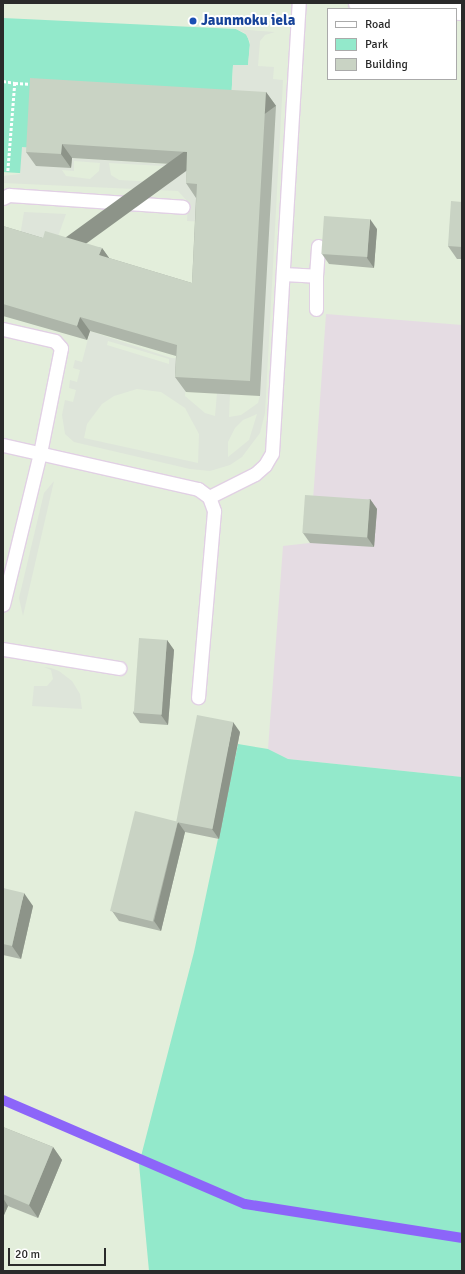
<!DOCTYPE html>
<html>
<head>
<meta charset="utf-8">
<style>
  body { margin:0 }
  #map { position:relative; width:465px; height:1274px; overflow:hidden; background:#e3eedb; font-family:Signika,sans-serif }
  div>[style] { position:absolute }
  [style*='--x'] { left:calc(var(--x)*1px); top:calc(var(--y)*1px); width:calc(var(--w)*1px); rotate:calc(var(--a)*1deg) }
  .industrial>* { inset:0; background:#e5dce3 }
  .green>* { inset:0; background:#93e9cb }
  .plaza>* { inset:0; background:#dee5da }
  .stream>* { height:10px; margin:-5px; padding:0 5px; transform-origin:5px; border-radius:5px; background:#8c65f9 }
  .path>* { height:2.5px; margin-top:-1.25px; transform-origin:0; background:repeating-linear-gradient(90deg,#fff 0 3px,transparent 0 5px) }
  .roads { filter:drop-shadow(1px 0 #e1d0e4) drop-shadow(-1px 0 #e1d0e4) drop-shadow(0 1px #e1d0e4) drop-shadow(0 -1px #e1d0e4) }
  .lane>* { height:13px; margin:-6.5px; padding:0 6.5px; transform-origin:6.5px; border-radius:6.5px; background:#fff }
  .secondary>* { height:22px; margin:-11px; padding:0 11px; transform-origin:11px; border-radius:11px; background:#fff }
  .wall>* { inset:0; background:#adb5a9 }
  .shaded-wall>* { inset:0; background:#8d9489; transform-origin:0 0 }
  .building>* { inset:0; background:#c9d3c4; transform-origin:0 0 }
  .dots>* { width:11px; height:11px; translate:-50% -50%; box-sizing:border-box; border:2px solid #fff; border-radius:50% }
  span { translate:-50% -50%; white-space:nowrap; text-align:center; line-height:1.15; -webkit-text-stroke:4px #fff; paint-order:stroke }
  .transit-label { font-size:15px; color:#164399; font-weight:700 }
  .left { translate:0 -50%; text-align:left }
  .frame { position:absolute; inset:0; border:4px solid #2a2a2a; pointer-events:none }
  .legend { position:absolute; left:327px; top:8px; width:130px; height:72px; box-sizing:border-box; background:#fff; border:1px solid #aaa; margin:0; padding:5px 7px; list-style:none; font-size:12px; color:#2a2a2a }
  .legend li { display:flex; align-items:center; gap:8px; height:20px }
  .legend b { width:20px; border:1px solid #aaa }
  .scale { position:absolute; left:8px; top:1248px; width:98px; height:18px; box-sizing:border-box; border:2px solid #2a2a2a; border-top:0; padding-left:5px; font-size:12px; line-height:14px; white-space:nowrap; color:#2a2a2a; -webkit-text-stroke:3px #fff; paint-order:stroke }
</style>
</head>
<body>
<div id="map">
  <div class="industrial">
    <div style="clip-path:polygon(326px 314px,462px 325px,462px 777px,288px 759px,268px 749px,283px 546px,310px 543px)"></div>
  </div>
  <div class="green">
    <div style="clip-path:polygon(3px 18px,236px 29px,247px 35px,250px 45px,248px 66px,233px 65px,231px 104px,40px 93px,50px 175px,3px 172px)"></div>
    <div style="clip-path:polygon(238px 744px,268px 749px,288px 759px,462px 777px,462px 1271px,149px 1271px,139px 1164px,194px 952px)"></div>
  </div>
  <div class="plaza">
    <div style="clip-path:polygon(evenodd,236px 29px,275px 32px,265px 35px,260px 41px,258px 66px,274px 67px,273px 79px,283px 80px,265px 413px,260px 433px,242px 457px,230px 465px,210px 471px,190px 469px,74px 442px,65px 434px,62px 415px,65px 400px,73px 402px,76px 390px,69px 388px,70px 380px,77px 382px,80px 370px,73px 368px,75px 360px,82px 362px,90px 331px,171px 358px,199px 360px,186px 373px,185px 396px,205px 413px,215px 416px,217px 393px,230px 394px,229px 417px,241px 415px,258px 403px,260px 395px,231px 104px,233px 65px,248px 65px,250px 42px,245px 33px,236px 29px,108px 341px,169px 359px,169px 364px,107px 345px,108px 341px,236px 29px,137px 389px,161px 392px,185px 408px,199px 434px,198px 463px,84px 438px,87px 424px,102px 404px,114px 396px,137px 389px,236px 29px,257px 414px,249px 440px,228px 457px,228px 442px,235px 428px,243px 420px,257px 414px)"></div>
    <div style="clip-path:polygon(evenodd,22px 147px,37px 148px,71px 168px,72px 158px,211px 167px,206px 222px,187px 221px,188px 202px,178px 191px,3px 183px,3px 176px,20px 174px,22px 147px,74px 161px,100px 163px,99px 171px,90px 179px,66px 176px,62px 170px,74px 171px,74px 161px,22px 147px,109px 163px,163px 166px,164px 166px,161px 177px,155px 182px,119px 180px,111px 175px,109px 163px)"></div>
    <div style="clip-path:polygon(24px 212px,66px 214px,55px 245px,19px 242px)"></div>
    <div style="clip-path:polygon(54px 481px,23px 616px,19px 598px,44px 493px)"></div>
    <div style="clip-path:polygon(44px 667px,51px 668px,59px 671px,72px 681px,80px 694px,82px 709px,32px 706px,34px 686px,47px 686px,53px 679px,51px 670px)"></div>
  </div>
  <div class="stream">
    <div style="--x:3;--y:1100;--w:263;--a:23.3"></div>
    <div style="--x:245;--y:1204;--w:220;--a:8.9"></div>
  </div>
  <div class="path">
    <div style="--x:3;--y:81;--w:12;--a:9"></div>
    <div style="--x:15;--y:83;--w:89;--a:94.5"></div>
    <div style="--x:15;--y:83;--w:18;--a:3"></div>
  </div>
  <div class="roads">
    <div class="lane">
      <div style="--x:3;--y:198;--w:7;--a:-27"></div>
      <div style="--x:9;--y:195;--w:174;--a:3.9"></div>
      <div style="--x:283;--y:274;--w:33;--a:3"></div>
      <div style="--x:316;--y:276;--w:30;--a:-86"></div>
      <div style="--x:316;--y:276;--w:33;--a:90"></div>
      <div style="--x:3;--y:329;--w:53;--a:13"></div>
      <div style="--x:55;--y:341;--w:9;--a:49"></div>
      <div style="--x:61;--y:348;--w:107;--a:101.3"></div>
      <div style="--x:40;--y:453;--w:156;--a:103.7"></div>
      <div style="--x:3;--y:445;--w:200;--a:12.7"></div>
      <div style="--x:198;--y:489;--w:14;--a:36"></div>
      <div style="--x:209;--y:497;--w:15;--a:70"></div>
      <div style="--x:214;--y:511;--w:187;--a:94.9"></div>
      <div style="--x:209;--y:497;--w:51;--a:-26.6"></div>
      <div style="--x:255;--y:474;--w:13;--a:-42"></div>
      <div style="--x:265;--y:465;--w:14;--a:-60"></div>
      <div style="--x:272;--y:453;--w:451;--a:-86.6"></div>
      <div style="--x:3;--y:649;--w:118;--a:9.3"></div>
    </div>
    <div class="secondary">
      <div style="--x:360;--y:3;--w:102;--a:3.4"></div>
    </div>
  </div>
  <div class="wall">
    <div style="clip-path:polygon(266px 92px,276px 106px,260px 396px,186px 392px,175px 377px,176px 356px,90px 331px,87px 340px,3px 316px,3px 226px,43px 238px,102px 248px,109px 258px,192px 283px,196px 198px,186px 183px,187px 165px,72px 158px,71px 168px,36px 166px,26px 152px)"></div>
    <div style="clip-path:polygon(462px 202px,462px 259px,457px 259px,448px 246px)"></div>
    <div style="clip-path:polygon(377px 229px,374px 268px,329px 264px,322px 254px)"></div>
    <div style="clip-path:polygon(370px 499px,377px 509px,374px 547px,310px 543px,303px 533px)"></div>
    <div style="clip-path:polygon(167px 640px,174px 650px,168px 725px,140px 723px,133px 713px)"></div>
    <div style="clip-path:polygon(240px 732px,219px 839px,185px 832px,161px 931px,119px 921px,112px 911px,178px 822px)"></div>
    <div style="clip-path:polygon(3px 888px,33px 906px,21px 959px,3px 955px)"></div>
    <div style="clip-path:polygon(3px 1127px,53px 1147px,62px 1160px,38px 1218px,8px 1206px,4px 1215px,3px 1214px)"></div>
  </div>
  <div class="shaded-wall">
    <div style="left:266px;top:92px;width:17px;height:289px;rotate:54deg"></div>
    <div style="clip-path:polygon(62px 144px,72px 158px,71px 168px,61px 154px)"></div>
    <div style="clip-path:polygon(370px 219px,377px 229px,374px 268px,367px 258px)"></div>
    <div style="clip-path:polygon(102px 248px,112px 262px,99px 255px)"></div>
    <div style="clip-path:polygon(80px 317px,90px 331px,87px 340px,77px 326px)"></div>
    <div style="clip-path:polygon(370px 499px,377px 509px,374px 547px,367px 537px)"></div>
    <div style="clip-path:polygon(167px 640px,174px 650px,168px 725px,161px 715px)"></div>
    <div style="clip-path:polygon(233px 722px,240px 732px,219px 839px,212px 829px)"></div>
    <div style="clip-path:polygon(178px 822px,185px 832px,161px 931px,154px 921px)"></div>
    <div style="clip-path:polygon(24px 893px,33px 906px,21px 959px,12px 946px)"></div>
    <div style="clip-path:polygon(53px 1147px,62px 1160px,38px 1218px,29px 1205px)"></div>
    <div style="clip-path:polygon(3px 1198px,8px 1206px,4px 1215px,3px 1213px)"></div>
  </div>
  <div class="building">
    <div style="clip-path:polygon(30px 78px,266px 92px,250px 381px,175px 377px,177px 345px,80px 317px,77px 326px,3px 304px,3px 226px,43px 238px,45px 231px,102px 248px,99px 255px,192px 283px,197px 184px,186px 183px,187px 152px,62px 144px,61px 154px,26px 152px)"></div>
    <div style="clip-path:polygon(451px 201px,462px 202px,462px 247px,448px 246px)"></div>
    <div style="left:324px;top:216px;width:46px;height:38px;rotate:4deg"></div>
    <div style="left:305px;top:495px;width:65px;height:38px;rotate:4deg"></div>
    <div style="left:139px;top:638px;width:28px;height:75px;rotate:4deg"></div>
    <div style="left:197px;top:715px;width:37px;height:109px;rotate:11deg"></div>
    <div style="left:135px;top:811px;width:44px;height:103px;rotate:14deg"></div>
    <div style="clip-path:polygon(3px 888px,24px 893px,12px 946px,3px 944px)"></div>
    <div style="clip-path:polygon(3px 1127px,53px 1147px,29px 1205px,3px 1194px)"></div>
  </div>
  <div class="dots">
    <div style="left:193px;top:21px;background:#1a4fb4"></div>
  </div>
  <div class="transit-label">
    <span class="left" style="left:201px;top:21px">Jaunmoku iela</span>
  </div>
  <div class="frame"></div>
  <ul class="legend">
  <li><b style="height:5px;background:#fff"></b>Road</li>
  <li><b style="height:11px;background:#93e9cb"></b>Park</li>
  <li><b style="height:11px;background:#c9d3c4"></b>Building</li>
  </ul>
  <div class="scale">20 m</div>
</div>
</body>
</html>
